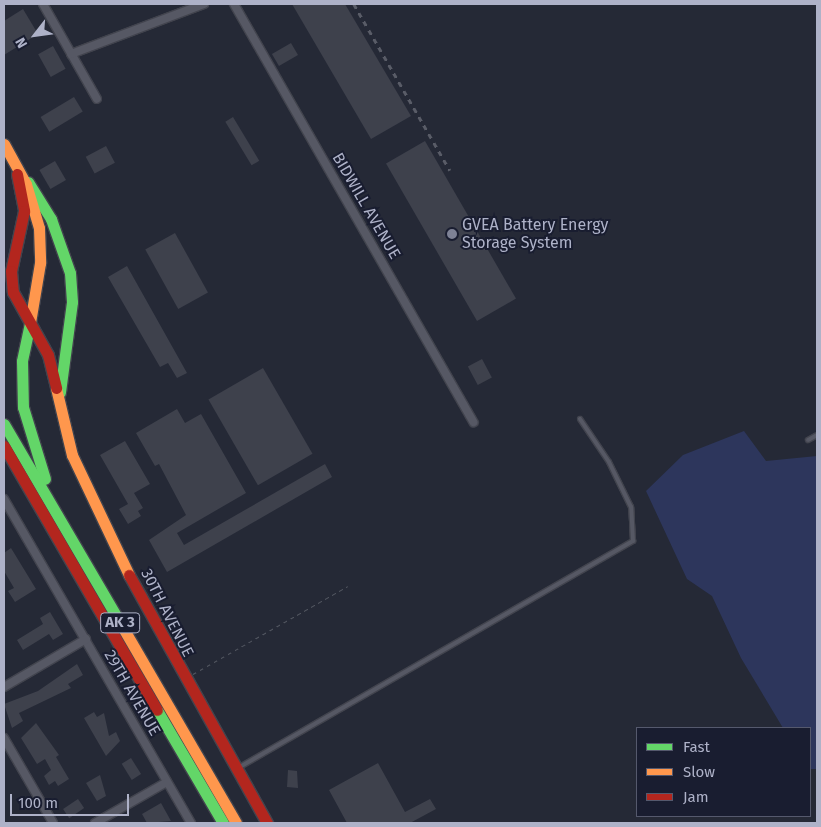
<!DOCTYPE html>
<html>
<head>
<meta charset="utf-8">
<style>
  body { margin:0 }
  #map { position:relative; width:821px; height:827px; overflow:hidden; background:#252936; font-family:"Fira Sans",sans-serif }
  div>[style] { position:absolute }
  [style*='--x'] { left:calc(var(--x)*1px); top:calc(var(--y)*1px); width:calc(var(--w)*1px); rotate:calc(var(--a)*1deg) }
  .water>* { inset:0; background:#2d365c }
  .building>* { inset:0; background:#3e414c; transform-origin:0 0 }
  .path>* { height:1px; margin-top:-0.5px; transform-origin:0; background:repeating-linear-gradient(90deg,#535761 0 4px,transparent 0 8px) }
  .roads { filter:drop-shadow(1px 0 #42444e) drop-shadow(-1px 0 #42444e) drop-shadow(0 1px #42444e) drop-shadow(0 -1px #42444e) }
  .lane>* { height:4px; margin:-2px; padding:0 2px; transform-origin:2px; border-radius:2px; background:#565864 }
  .street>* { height:8px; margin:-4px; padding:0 4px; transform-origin:4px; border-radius:4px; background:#565864 }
  .fast>* { height:11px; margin:-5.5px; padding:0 5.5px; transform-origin:5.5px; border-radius:5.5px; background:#63d668 }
  .slow>* { height:11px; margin:-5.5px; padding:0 5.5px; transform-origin:5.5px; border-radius:5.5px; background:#ff974d }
  .jam>* { height:11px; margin:-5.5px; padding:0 5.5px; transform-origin:5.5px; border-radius:5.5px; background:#b3261e }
  .rail>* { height:2.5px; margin-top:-1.25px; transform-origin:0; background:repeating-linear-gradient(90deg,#595c67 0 5px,transparent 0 10px) }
  .dots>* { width:14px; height:14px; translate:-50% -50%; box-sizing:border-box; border:2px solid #191d30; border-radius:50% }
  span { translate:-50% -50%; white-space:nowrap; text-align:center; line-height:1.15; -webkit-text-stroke:4px #191d30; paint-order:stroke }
  .shield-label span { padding:1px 4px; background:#191d30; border:1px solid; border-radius:4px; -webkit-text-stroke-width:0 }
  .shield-label { font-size:15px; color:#aeb2c8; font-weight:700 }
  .street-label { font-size:16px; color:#aeb2c8 }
  .poi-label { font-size:16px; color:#aeb2c8 }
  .left { translate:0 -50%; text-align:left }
  .frame { position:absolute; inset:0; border:5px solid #aeb2c8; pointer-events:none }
  .legend { position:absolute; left:636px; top:727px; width:175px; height:90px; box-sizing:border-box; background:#191d30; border:1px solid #55596d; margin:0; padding:6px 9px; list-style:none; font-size:15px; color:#aeb2c8 }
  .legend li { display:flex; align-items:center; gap:10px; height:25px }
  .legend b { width:25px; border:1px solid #55596d }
  .north { position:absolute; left:10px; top:10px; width:50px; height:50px; -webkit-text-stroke:4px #191d30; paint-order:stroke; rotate:240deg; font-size:14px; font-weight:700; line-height:20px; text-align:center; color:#aeb2c8 }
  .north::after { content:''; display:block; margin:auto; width:18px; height:22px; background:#aeb2c8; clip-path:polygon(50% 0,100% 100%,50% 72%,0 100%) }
  .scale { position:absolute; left:10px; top:794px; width:119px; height:22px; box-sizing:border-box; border:2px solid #aeb2c8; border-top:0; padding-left:6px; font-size:15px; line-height:18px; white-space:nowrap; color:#aeb2c8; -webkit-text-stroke:4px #191d30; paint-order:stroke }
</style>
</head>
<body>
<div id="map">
  <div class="water">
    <div style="clip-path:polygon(744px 431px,766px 461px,817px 456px,817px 769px,810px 769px,810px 728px,783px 728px,741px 658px,712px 596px,687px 579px,646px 491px,683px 455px)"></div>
  </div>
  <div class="building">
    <div style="clip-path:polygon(292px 4px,345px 4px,411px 116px,371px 139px)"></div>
    <div style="clip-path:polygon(23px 9px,38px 34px,4px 55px,4px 21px)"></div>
    <div style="left:291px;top:43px;width:14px;height:22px;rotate:60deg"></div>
    <div style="left:53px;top:46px;width:26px;height:17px;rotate:61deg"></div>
    <div style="left:74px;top:97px;width:17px;height:39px;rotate:59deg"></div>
    <div style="left:233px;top:117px;width:51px;height:9px;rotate:59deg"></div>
    <div style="left:425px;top:141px;width:182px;height:45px;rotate:60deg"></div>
    <div style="left:106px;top:146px;width:19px;height:23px;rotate:62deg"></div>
    <div style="left:55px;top:161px;width:22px;height:18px;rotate:60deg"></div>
    <div style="left:175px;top:233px;width:68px;height:34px;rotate:61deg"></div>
    <div style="clip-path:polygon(127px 266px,187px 373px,177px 378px,168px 363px,160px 367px,108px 277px)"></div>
    <div style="left:482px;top:359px;width:21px;height:16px;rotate:62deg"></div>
    <div style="left:263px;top:368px;width:99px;height:63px;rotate:60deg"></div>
    <div style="clip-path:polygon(177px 409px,185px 423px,201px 414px,246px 493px,177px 533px,184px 545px,325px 464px,332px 477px,167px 572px,149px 540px,186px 515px,159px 464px,155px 466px,136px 433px)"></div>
    <div style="clip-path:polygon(125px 441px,150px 484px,134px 493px,143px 508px,138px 511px,141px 516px,128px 524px,119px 509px,128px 504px,100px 455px)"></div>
    <div style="clip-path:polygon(11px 548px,36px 589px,15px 602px,8px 591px,14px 588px,4px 571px,4px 553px)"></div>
    <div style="clip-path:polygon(50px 612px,63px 634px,53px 640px,49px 634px,23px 650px,17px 640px,43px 624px,40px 618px)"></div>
    <div style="clip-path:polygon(77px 664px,83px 675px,68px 684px,71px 688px,19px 713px,23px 721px,12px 728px,4px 704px,38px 691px)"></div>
    <div style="clip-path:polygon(94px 712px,97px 717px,104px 713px,109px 736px,116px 732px,120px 741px,106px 756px,84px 718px)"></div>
    <div style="clip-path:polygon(36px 723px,59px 755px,56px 757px,69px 779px,58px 786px,55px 781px,49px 785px,44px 776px,51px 770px,45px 759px,37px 764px,21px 738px)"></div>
    <div style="left:131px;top:758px;width:19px;height:11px;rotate:58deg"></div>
    <div style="clip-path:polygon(378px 763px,405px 812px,430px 799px,436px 809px,410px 823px,347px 823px,329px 790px)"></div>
    <div style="clip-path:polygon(288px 770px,297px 771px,298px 788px,287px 787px)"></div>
    <div style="clip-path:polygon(100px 775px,106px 796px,97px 801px,86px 783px)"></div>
    <div style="left:78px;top:799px;width:11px;height:18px;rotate:56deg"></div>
    <div style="clip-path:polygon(161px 803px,171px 821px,147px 823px,142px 814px)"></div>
  </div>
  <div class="path">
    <div style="--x:193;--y:674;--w:178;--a:-29.6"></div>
  </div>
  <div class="roads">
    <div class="lane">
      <div style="--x:808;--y:440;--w:10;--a:-29"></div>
      <div style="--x:238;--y:768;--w:456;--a:-29.9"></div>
      <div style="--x:633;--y:541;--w:34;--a:-93"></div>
      <div style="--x:631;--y:507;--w:50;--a:-116.1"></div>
      <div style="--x:609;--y:462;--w:52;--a:-124"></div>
    </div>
    <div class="street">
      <div style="--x:43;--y:4;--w:109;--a:60.4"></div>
      <div style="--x:234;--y:4;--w:482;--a:60.2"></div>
      <div style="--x:71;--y:54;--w:142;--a:-20.6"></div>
      <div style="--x:4;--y:499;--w:374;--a:60"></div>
      <div style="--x:4;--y:687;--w:95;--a:-30.3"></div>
      <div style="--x:4;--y:738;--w:98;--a:60"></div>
      <div style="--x:95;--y:823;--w:83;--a:-29.7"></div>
    </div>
    <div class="fast">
      <div style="--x:28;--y:182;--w:44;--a:58.1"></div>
      <div style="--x:51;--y:219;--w:57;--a:70.6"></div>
      <div style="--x:70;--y:273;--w:29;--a:86"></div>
      <div style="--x:72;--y:302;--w:91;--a:97.6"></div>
      <div style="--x:30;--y:323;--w:39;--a:102"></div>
      <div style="--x:22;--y:361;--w:46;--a:88.8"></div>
      <div style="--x:23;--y:407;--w:75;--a:73"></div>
      <div style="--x:4;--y:424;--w:228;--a:59.7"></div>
      <div style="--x:157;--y:710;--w:131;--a:59.7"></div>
    </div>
    <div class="slow">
      <div style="--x:4;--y:144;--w:46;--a:61.2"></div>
      <div style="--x:26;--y:184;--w:46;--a:73.5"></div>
      <div style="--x:39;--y:228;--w:35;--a:88"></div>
      <div style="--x:40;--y:263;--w:61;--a:99.5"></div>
      <div style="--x:56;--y:388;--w:69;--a:76.6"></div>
      <div style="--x:72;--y:455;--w:133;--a:64.6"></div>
      <div style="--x:119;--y:621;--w:233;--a:59.9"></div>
    </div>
    <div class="jam">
      <div style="--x:17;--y:174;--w:38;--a:79"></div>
      <div style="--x:24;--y:211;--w:61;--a:102.2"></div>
      <div style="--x:11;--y:271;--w:21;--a:85"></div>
      <div style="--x:13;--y:292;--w:72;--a:60.9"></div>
      <div style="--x:48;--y:355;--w:34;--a:76"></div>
      <div style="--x:4;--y:446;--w:305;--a:59.9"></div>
      <div style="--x:129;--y:575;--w:284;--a:60.9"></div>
    </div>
  </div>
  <div class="rail">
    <div style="--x:354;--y:4;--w:192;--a:60"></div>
  </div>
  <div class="dots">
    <div style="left:452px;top:234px;background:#7e8295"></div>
  </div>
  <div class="shield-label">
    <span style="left:120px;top:623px">AK 3</span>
  </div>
  <div class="street-label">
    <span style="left:366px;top:206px;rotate:60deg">BIDWILL AVENUE</span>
    <span style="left:167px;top:613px;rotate:63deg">30TH AVENUE</span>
    <span style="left:132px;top:693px;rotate:60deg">29TH AVENUE</span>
  </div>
  <div class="poi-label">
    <span class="left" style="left:462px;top:234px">GVEA Battery Energy<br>Storage System</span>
  </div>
  <div class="frame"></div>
  <ul class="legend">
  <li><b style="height:6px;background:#63d668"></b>Fast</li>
  <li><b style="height:6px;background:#ff974d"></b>Slow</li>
  <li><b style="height:6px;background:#b3261e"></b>Jam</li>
  </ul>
  <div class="north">N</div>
  <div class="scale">100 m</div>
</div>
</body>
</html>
